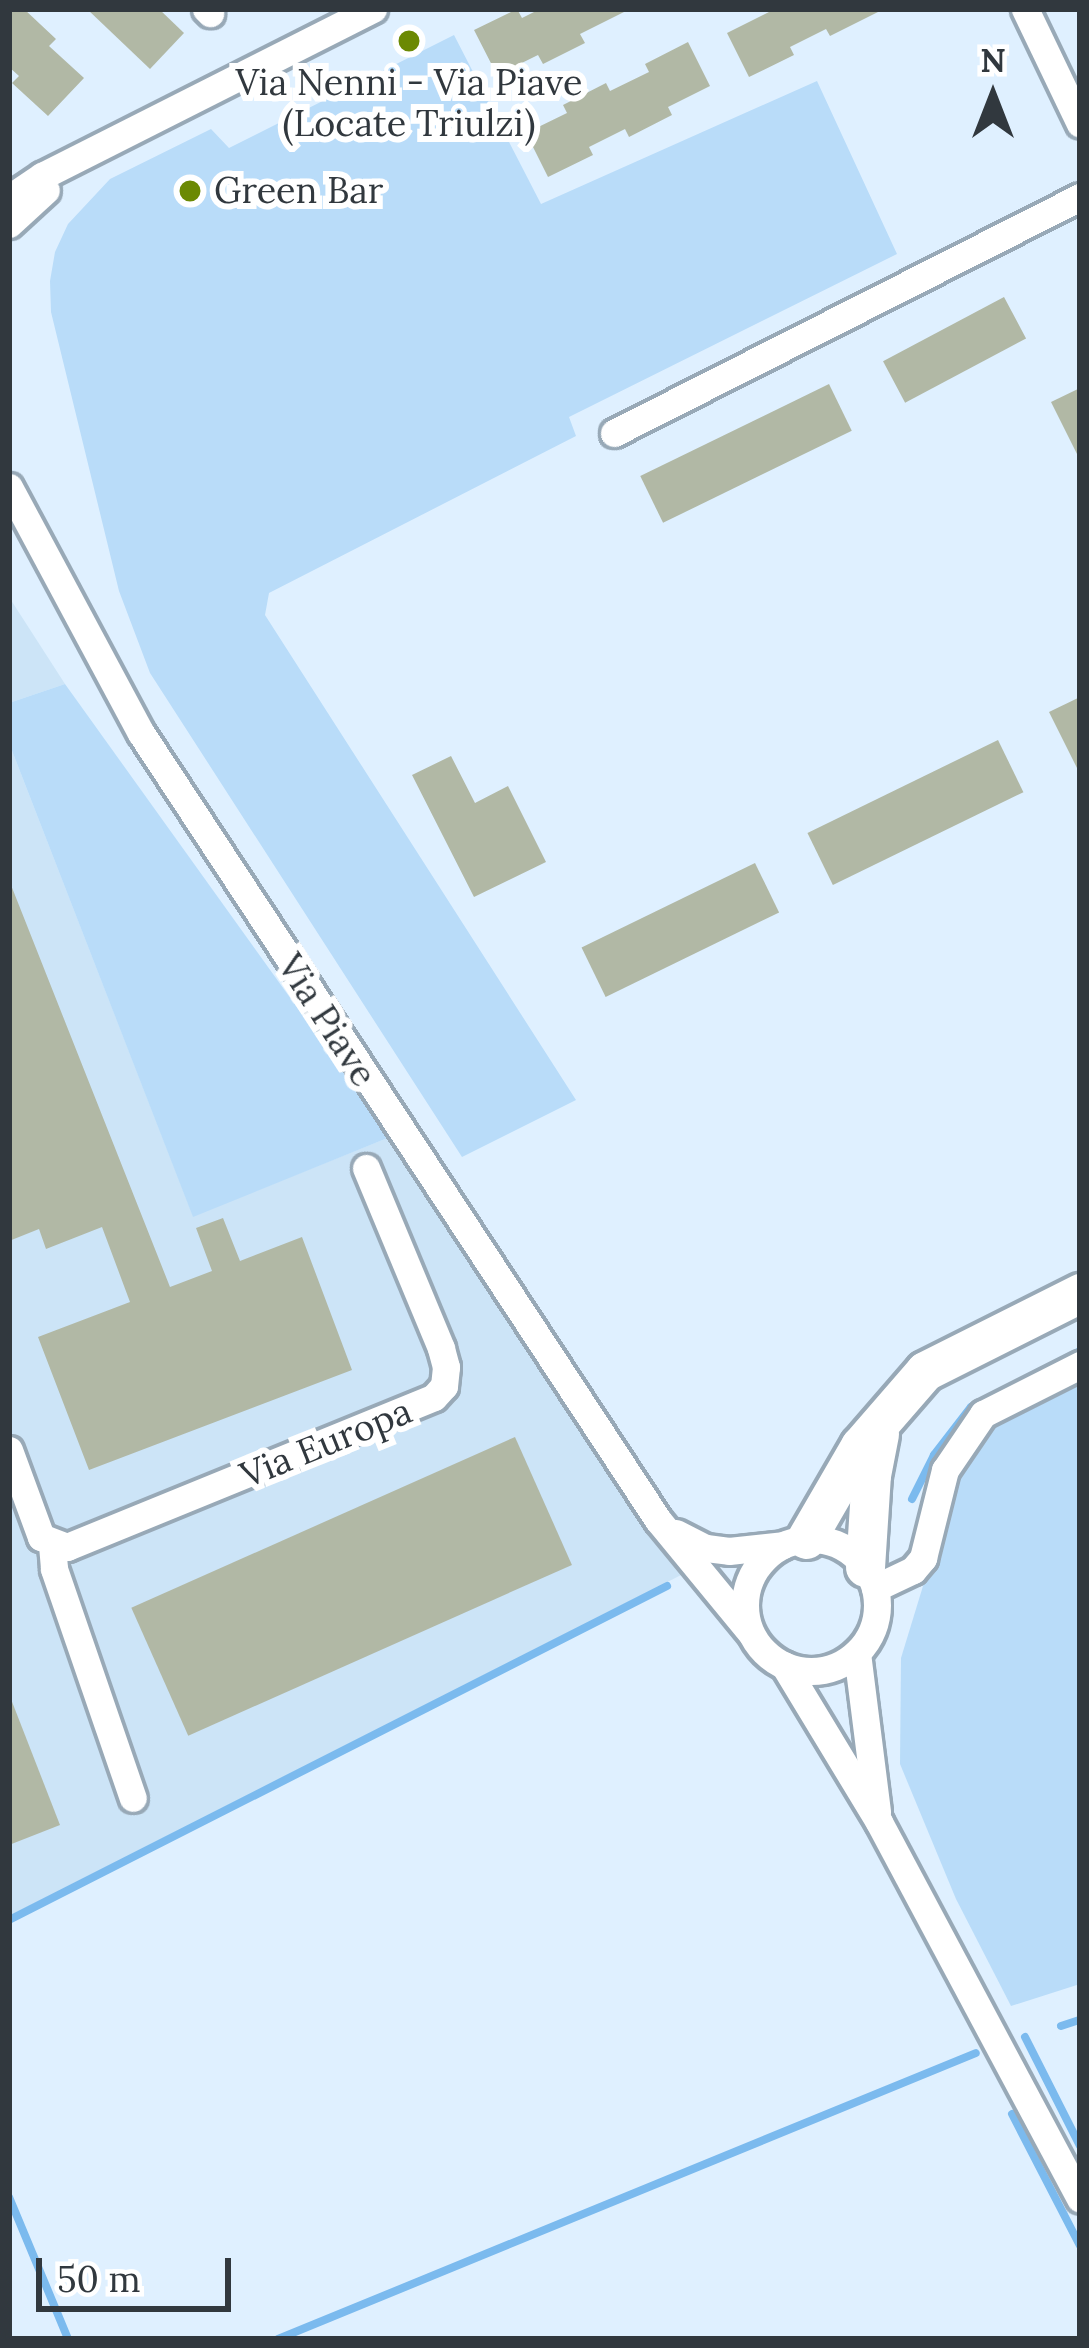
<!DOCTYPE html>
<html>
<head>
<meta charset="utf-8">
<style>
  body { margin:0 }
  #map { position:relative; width:1089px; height:2348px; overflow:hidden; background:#dff0ff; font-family:Lora,serif }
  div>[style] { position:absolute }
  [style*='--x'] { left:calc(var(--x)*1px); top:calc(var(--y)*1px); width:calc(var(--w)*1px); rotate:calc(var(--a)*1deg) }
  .built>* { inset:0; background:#cce4f7 }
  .green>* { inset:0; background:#b9dcf9 }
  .stream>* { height:8px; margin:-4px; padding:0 4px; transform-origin:4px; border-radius:4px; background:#7bbaee }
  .building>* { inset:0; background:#b1b8a5; transform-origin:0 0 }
  .roads { filter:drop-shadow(3px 0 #98a9b7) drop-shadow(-3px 0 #98a9b7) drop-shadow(0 3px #98a9b7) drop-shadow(0 -3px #98a9b7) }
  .minor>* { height:27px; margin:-13.5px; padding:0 13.5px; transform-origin:13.5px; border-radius:13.5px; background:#fff }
  .minor>.ring { margin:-13.5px; padding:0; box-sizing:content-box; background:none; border:27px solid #fff; border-radius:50% }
  .highway>* { height:39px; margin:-19.5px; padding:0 19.5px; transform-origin:19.5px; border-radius:19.5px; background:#fff }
  .dots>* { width:33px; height:33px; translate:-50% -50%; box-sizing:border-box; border:6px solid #fff; border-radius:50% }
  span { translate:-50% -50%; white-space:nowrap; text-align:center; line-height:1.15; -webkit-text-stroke:12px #fff; paint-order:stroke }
  .poi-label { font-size:36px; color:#31383e }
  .left { translate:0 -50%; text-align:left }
  .street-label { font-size:36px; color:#31383e }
  .frame { position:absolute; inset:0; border:12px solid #31383e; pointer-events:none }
  .north { position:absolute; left:933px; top:36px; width:120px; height:120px; -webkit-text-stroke:9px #fff; paint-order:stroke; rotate:0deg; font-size:33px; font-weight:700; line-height:48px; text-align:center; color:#31383e }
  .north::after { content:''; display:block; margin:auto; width:42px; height:54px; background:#31383e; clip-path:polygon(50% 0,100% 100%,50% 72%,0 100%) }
  .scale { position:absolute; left:36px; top:2258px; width:195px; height:54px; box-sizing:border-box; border:6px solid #31383e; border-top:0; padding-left:15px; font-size:36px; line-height:42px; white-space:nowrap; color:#31383e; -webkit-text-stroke:9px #fff; paint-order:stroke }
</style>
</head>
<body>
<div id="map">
  <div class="built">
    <div style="clip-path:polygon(9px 597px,65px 684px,9px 703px)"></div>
    <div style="clip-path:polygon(9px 743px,193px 1216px,390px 1137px,689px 1571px,9px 1916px)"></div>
  </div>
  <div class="green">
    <div style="clip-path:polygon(454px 35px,541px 204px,817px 81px,897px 254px,569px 417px,576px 436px,269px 593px,265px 615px,576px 1100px,462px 1157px,150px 673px,119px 591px,51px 312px,50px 281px,55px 252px,68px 224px,110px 179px,211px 129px,229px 148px)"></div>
    <div style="clip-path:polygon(65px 684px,390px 1137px,193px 1217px,9px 743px,9px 703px)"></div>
    <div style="clip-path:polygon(1080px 1385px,1080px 1984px,1011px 2006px,956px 1899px,900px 1764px,901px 1658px,949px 1501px,985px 1422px)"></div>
  </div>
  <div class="stream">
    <div style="--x:912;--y:1499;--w:49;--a:-63.4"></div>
    <div style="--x:934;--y:1455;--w:61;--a:-52.4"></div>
    <div style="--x:971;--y:1407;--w:123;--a:-27.2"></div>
    <div style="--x:9;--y:1920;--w:738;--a:-26.91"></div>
    <div style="--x:1061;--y:2026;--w:20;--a:-18"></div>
    <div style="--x:1025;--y:2037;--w:122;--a:63.2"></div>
    <div style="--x:1012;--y:2114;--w:148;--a:62.7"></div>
    <div style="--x:9;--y:2197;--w:154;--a:67.4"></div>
    <div style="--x:278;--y:2339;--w:754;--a:-22.28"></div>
  </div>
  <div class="building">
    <div style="clip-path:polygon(9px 9px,24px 9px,56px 39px,49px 46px,84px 78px,48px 116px,12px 83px,19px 76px,9px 67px)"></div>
    <div style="clip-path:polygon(87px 9px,159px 9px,184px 33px,150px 69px)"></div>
    <div style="clip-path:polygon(517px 9px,522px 18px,540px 9px,630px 9px,580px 34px,585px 43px,543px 64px,538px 55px,497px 75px,474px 30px)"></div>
    <div style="clip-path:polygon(775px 9px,884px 9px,830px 36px,826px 29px,790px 47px,794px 55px,749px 77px,727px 33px)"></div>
    <div style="clip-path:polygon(688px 42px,710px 86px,668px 107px,672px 115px,629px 137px,625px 129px,589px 147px,593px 155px,548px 177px,526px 133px,567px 113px,563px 105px,606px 83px,610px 91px,649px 72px,645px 64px)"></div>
    <div style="left:1004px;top:297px;width:47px;height:137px;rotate:62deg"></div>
    <div style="left:829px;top:384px;width:52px;height:210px;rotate:64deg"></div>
    <div style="clip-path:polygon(1080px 388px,1080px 460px,1051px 402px)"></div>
    <div style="clip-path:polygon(1080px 697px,1080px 774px,1049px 712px)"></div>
    <div style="left:998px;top:740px;width:58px;height:212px;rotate:64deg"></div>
    <div style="clip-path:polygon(451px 756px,475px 803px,508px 786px,546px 862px,474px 897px,412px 775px)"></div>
    <div style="left:755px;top:863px;width:55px;height:193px;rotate:64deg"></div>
    <div style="clip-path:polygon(9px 880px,170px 1287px,212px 1271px,196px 1228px,223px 1218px,240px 1261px,302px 1237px,352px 1370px,89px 1470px,38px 1337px,130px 1302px,102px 1227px,46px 1249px,39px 1229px,9px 1241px)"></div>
    <div style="left:515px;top:1437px;width:140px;height:420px;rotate:66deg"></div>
    <div style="clip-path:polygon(9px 1694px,60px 1825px,9px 1845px)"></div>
  </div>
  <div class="roads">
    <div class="minor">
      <div style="--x:206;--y:9;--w:6;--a:45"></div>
      <div style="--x:1025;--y:9;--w:127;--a:64.4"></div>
      <div style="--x:9;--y:198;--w:40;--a:-34"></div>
      <div style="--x:42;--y:176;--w:371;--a:-26.8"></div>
      <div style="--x:9;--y:224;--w:50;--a:-42.6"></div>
      <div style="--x:614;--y:433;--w:522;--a:-26.86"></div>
      <div style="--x:9;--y:487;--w:279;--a:61.8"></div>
      <div style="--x:141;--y:733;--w:942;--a:56.7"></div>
      <div style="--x:658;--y:1520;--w:145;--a:50.6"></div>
      <div style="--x:9;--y:1450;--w:93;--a:69.8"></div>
      <div style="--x:41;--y:1537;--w:28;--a:21"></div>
      <div style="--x:67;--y:1547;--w:396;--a:-22.2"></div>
      <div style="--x:434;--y:1397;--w:15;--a:-48"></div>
      <div style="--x:444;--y:1386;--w:19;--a:-84"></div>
      <div style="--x:446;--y:1367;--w:20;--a:-105"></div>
      <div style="--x:441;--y:1348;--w:195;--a:-112.6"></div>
      <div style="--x:676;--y:1533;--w:34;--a:27"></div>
      <div style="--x:706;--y:1548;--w:23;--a:7"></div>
      <div style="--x:729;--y:1551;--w:54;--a:-6.3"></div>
      <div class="ring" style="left:745px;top:1539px;width:105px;height:105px"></div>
      <div style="--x:52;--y:1545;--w:24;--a:85"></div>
      <div style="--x:54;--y:1569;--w:242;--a:71"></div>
      <div style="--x:875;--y:1588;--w:42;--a:-25.3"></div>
      <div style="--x:913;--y:1570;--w:16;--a:-50"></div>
      <div style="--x:923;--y:1558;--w:91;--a:-76"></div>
      <div style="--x:945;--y:1470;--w:68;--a:-55.8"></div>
      <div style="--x:983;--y:1414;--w:109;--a:-26.8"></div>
      <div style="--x:857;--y:1653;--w:160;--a:82.8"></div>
      <div style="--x:784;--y:1665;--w:184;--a:58.8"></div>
      <div style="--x:879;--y:1822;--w:427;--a:61.9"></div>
    </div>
    <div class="highway">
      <div style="--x:806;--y:1539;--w:108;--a:-59.9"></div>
      <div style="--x:860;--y:1446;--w:99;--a:-49.1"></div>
      <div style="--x:925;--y:1371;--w:174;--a:-26.7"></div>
      <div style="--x:865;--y:1567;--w:92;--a:-86.3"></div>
      <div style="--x:871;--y:1475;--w:42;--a:-79"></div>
    </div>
  </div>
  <div class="dots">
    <div style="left:409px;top:41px;background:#6b8903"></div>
    <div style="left:190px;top:191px;background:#6b8903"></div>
  </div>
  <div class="poi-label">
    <span style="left:409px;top:103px">Via Nenni - Via Piave<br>(Locate Triulzi)</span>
    <span class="left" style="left:214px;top:191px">Green Bar</span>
  </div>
  <div class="street-label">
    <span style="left:327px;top:1020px;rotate:57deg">Via Piave</span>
    <span style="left:326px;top:1443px;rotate:-22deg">Via Europa</span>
  </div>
  <div class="frame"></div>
  <div class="north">N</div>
  <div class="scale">50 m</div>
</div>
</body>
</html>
